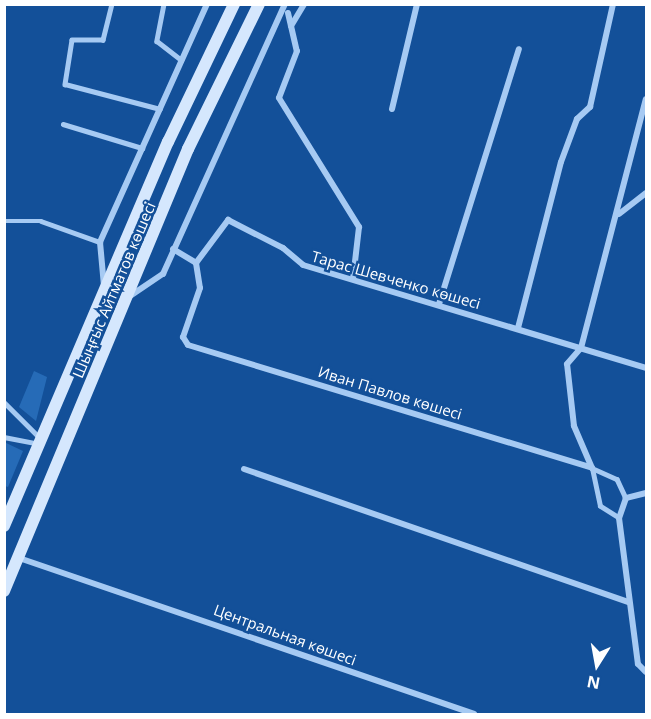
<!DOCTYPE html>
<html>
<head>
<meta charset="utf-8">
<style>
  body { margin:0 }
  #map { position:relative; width:651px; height:719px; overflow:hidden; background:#135099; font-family:"Open Sans",sans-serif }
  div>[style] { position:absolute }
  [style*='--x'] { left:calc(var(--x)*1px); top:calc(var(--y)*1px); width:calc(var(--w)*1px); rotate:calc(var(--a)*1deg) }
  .green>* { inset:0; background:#266bb7 }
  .service>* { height:4.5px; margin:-2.25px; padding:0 2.25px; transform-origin:2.25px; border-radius:2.25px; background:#a6caf3 }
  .minor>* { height:6px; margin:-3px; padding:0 3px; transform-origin:3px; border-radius:3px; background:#a6caf3 }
  .secondary>* { height:12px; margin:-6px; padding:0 6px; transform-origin:6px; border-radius:6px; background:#d5e7fd }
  span { translate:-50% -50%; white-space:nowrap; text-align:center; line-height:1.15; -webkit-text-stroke:5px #135099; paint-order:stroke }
  .street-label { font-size:15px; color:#fff }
  .frame { position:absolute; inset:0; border:6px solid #fff; pointer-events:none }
  .north { position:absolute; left:567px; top:635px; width:60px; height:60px; -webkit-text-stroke:4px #135099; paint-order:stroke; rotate:191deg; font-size:16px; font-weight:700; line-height:24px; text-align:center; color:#fff }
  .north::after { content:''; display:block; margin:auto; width:21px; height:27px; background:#fff; clip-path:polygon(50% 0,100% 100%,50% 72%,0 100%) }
</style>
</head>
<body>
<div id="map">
  <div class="green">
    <div style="clip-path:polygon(34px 371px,47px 377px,36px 421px,19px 407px)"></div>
    <div style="clip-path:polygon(4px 442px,23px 451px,8px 487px,5px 486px)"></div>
  </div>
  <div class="service">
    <div style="--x:112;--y:4;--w:37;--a:104"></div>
    <div style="--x:103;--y:40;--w:31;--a:180"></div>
    <div style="--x:72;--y:40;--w:45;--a:99"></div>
    <div style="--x:65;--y:84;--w:98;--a:14.7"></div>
    <div style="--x:164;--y:4;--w:38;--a:101"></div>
    <div style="--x:157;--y:41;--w:31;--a:38"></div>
    <div style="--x:63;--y:124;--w:83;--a:16.9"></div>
    <div style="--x:4;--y:221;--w:37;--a:0"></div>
    <div style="--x:41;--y:221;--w:63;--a:19.6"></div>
    <div style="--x:4;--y:402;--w:52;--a:45"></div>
    <div style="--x:4;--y:437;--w:33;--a:11"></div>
    <div style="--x:619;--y:518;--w:22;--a:-148"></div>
    <div style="--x:600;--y:506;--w:39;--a:-102"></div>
    <div style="--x:592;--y:468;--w:27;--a:24"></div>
    <div style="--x:617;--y:479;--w:21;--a:65"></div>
  </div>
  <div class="minor">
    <div style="--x:288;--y:13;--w:39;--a:77"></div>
    <div style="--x:297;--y:51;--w:50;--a:111"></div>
    <div style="--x:279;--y:98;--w:152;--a:58.2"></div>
    <div style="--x:359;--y:227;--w:52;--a:96.6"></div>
    <div style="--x:291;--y:26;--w:26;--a:-59"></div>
    <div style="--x:392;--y:109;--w:108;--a:-76.6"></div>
    <div style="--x:619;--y:214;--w:34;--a:-38"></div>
    <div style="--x:173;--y:249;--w:27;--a:31"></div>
    <div style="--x:196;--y:263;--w:54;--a:-53.3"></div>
    <div style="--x:228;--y:220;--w:62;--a:27"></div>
    <div style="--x:283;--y:248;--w:26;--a:40"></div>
    <div style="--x:303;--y:265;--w:358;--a:16.7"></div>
    <div style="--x:196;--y:263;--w:25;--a:81"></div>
    <div style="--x:200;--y:288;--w:52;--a:109.1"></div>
    <div style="--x:183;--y:337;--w:9;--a:58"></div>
    <div style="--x:188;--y:345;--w:422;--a:16.9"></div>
    <div style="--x:104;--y:286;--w:44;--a:-95.2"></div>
    <div style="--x:100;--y:242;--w:261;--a:-65.8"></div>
    <div style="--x:130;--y:296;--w:40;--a:-34"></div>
    <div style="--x:163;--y:274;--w:296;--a:-65.7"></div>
    <div style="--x:439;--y:304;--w:267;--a:-72.6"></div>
    <div style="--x:518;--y:328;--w:171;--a:-75.5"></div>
    <div style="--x:561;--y:162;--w:46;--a:-69.6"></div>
    <div style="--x:577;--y:119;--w:18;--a:-43"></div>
    <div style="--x:590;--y:107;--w:106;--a:-77.4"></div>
    <div style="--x:592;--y:468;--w:46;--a:-113.2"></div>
    <div style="--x:574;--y:426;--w:62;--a:-96.4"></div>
    <div style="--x:567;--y:364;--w:21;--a:-49"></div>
    <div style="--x:581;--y:348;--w:257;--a:-75.4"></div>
    <div style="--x:244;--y:469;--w:407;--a:19.1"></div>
    <div style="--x:646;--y:493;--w:21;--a:166"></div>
    <div style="--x:626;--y:498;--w:21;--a:109"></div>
    <div style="--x:619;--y:518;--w:147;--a:82.6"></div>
    <div style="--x:638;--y:664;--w:11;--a:45"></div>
    <div style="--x:19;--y:558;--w:481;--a:18.9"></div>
  </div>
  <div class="secondary">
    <div style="--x:4;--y:526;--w:418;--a:-66.9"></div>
    <div style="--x:168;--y:142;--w:153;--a:-64.4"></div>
    <div style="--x:4;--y:591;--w:479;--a:-67.4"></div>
    <div style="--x:188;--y:149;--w:161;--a:-63.9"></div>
  </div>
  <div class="street-label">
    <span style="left:396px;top:280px;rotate:16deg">Тарас Шевченко көшесі</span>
    <span style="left:114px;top:290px;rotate:-67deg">Шыңғыс Айтматов көшесі</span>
    <span style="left:390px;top:393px;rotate:17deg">Иван Павлов көшесі</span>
    <span style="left:285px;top:635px;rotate:20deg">Центральная көшесі</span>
  </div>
  <div class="frame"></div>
  <div class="north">N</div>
</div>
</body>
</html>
